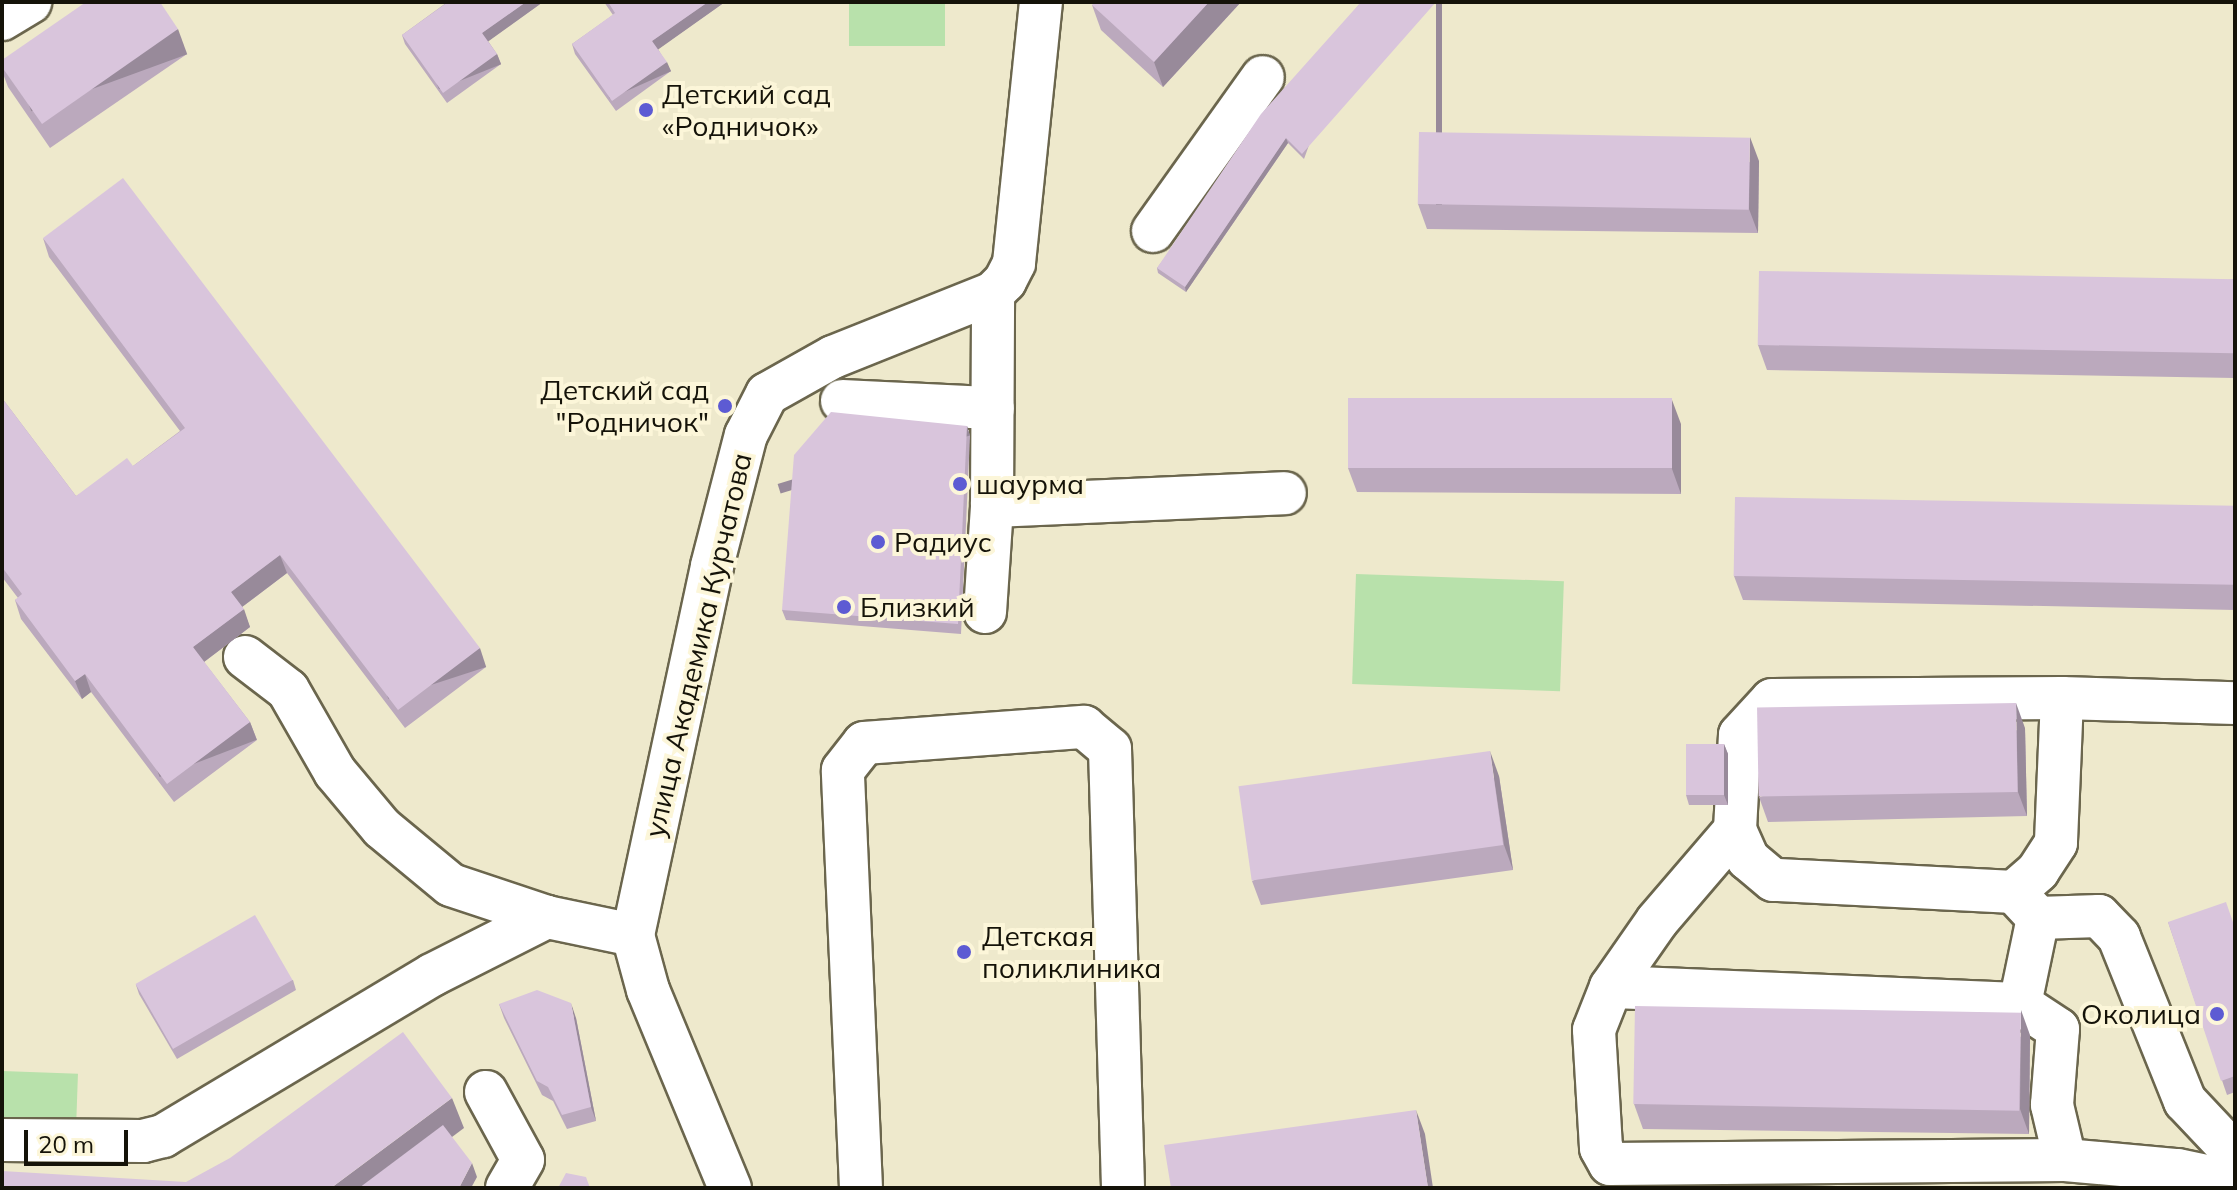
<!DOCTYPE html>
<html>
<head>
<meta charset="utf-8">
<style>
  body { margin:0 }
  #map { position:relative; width:2237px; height:1190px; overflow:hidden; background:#eee9cc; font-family:Mulish,sans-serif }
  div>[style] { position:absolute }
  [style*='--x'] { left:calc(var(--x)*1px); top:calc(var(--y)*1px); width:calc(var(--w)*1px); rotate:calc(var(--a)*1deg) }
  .green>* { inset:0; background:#b8e1ab; transform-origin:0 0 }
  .roads { filter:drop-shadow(2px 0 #6b664d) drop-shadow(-2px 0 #6b664d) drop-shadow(0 2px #6b664d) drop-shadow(0 -2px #6b664d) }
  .minor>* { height:42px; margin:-21px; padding:0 21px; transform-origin:21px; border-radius:21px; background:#fff }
  .wall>* { inset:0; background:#bba9bd }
  .shaded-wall>* { inset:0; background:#988a9a; transform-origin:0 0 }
  .building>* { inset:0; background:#d9c5dc; transform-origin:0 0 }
  .dots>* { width:22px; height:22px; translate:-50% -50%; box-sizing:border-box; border:4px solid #fcf6d9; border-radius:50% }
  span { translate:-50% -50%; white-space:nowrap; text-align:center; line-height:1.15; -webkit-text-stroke:8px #fcf6d9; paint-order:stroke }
  .poi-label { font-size:28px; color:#151309 }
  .left { translate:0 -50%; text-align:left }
  .right { translate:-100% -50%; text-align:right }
  .street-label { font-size:28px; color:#151309 }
  .frame { position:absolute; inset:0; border:4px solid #151309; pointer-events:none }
  .scale { position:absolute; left:24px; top:1130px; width:104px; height:36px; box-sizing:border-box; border:4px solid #151309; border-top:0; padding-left:10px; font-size:24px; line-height:28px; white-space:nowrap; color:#151309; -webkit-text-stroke:6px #fcf6d9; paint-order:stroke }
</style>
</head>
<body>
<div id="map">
  <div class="green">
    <div style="left:849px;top:2px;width:96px;height:44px"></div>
    <div style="left:1356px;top:574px;width:208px;height:110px;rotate:2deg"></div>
    <div style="left:2px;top:1071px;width:76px;height:50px;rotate:2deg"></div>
  </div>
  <div class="roads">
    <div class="minor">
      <div style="--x:2;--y:19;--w:33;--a:-31"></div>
      <div style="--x:1153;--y:231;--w:189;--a:-54.5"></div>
      <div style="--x:842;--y:401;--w:151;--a:2.7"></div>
      <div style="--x:992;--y:506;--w:293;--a:-2.5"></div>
      <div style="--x:985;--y:612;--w:106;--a:-86.2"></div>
      <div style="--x:992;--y:506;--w:213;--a:-89.7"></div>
      <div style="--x:245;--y:657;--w:54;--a:37.5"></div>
      <div style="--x:288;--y:690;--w:95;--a:60.2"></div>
      <div style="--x:335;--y:772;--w:73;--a:50"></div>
      <div style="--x:382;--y:828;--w:89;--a:39.6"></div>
      <div style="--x:451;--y:885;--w:101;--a:18.4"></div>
      <div style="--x:2062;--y:698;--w:145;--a:92.4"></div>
      <div style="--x:2056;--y:843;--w:33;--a:123"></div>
      <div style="--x:2038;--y:871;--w:32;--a:139"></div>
      <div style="--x:2014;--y:892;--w:241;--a:-177.1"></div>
      <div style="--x:1773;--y:880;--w:33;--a:-140"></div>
      <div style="--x:1748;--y:859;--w:32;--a:-114"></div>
      <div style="--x:1735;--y:830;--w:95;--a:-87"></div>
      <div style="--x:1740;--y:735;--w:47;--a:-47.6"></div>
      <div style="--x:1772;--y:700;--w:290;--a:-0.4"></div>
      <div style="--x:2062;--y:698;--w:173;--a:1.7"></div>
      <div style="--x:2014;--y:892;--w:35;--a:47"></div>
      <div style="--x:2038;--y:918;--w:61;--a:-1.9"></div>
      <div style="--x:2099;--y:916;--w:29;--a:46"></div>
      <div style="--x:2119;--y:937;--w:177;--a:68.1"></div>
      <div style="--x:2185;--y:1101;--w:73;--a:46.7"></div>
      <div style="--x:1611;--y:987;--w:80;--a:-55.1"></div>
      <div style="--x:1657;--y:921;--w:120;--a:-49.4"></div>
      <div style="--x:2020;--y:1004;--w:88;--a:-78.2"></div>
      <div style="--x:486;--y:1092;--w:77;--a:61.4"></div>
      <div style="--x:523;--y:1160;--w:32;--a:120"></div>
      <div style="--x:2;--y:1140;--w:141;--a:0.4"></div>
      <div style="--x:143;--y:1141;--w:21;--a:-14"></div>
      <div style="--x:163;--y:1136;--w:313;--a:-30.9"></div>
      <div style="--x:432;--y:975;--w:129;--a:-26.8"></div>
      <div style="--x:547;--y:917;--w:88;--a:11.8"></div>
      <div style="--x:2065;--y:1160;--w:57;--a:-103.3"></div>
      <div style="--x:2052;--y:1105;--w:76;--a:-85.5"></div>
      <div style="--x:2058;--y:1029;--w:45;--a:-146.7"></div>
      <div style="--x:2020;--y:1004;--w:409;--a:-177.6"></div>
      <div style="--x:1611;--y:987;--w:46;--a:111.6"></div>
      <div style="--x:1594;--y:1030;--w:118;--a:86.6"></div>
      <div style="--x:1601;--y:1148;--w:18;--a:61"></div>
      <div style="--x:1610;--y:1164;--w:455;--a:-0.5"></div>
      <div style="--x:2065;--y:1160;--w:113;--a:5.1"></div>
      <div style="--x:2178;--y:1170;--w:58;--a:11.9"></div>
      <div style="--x:730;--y:1188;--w:214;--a:-112.5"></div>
      <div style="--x:648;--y:990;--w:57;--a:-105.3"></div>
      <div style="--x:633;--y:935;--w:377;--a:-77.9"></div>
      <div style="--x:712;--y:566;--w:135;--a:-75.5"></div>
      <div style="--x:746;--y:435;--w:46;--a:-62.9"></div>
      <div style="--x:767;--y:394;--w:76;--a:-29.3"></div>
      <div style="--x:833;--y:357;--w:172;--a:-21.8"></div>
      <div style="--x:993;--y:293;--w:17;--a:-45"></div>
      <div style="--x:1005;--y:281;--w:20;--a:-63"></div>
      <div style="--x:1014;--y:263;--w:262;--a:-84.1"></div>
      <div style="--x:861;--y:1188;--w:418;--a:-92.5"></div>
      <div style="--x:843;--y:770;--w:34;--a:-52"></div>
      <div style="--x:864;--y:743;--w:221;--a:-4.2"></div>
      <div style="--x:1084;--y:727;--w:34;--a:40"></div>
      <div style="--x:1110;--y:749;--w:439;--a:88.3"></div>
    </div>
  </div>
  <div class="wall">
    <div style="clip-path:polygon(445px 2px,543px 2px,488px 41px,497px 54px,501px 64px,447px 103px,405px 44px,402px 35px,446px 3px)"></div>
    <div style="clip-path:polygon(604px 2px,725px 2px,658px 49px,671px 71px,616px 111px,575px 54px,572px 44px,613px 15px)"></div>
    <div style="clip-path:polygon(1241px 2px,1163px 87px,1101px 30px,1092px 5px)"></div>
    <div style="clip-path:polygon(1361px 2px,1304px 159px,1288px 143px,1186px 292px,1158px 273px,1157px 268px)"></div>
    <div style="clip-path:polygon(187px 54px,50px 148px,8px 87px,2px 71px,2px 60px)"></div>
    <div style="clip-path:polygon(1759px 161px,1758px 233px,1427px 229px,1418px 204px)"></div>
    <div style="clip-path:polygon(43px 238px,486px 667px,405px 728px,287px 573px,242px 607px,250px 627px,204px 662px,250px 722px,257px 740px,174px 802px,91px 692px,82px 699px,21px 619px,15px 600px,18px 598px,2px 577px,2px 398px,76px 496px,133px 466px,180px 431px,49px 257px)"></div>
    <div style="clip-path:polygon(2235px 279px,2235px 378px,1767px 370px,1758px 345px)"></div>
    <div style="clip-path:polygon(1681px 424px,1681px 494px,1357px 492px,1348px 468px)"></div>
    <div style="clip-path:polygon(967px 426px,970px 436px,961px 634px,786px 620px,782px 610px)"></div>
    <div style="clip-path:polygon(2235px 506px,2235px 610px,1743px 600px,1734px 576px)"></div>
    <div style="clip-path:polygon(2025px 728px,2027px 816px,1768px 822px,1759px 797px)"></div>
    <div style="clip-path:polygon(1724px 744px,1728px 754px,1728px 805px,1689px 805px,1686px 795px)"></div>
    <div style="clip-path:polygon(1499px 776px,1513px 870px,1261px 905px,1252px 881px)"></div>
    <div style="clip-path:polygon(2168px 922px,2235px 927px,2235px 1092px,2227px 1095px)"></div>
    <div style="clip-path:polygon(293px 980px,296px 990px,177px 1059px,139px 994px,136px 985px)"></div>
    <div style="clip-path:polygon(499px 1004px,576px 1018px,596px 1121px,567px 1129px,553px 1101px,542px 1095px,504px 1018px)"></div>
    <div style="clip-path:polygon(2030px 1035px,2029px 1134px,1643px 1129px,1634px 1104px)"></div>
  </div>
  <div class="shaded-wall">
    <div style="clip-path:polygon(526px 2px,543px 2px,486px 43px,482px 33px)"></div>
    <div style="clip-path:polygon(708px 2px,725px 2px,656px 51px,652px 41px)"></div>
    <div style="clip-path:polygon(1209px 2px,1241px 2px,1163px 87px,1154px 62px)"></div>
    <div style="left:1436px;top:2px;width:6px;height:203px"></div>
    <div style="left:178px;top:29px;width:27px;height:166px;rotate:70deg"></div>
    <div style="left:497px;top:54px;width:11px;height:67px;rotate:68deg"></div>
    <div style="left:667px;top:62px;width:10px;height:67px;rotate:66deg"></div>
    <div style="clip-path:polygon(1750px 137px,1759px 161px,1758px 233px,1749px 209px)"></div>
    <div style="clip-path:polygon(1286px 138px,1288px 143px,1186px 292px,1185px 287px)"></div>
    <div style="clip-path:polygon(1672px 400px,1681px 424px,1681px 494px,1672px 469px)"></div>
    <div style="left:967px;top:426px;width:10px;height:198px;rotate:73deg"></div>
    <div style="clip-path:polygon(280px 555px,287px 573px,238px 610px,231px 592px)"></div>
    <div style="clip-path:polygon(244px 609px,250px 627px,200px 665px,193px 647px)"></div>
    <div style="left:480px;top:648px;width:20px;height:103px;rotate:72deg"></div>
    <div style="clip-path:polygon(85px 674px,91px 692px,82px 699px,75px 681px)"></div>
    <div style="clip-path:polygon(2016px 703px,2025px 728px,2027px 816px,2018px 792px)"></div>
    <div style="left:250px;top:722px;width:19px;height:104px;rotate:69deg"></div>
    <div style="clip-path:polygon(1724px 744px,1728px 754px,1728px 805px,1724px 795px)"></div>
    <div style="clip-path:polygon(1490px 751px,1499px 776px,1513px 870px,1504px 845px)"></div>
    <div style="clip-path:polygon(571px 1003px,576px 1018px,596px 1121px,591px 1107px)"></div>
    <div style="clip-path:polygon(2021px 1010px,2030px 1035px,2029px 1134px,2020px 1109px)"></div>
    <div style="clip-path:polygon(452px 1098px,464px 1128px,384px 1188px,331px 1188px)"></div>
    <div style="clip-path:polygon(1416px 1110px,1425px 1134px,1433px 1188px,1428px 1188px)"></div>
    <div style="clip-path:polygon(472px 1163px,477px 1177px,471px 1188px,459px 1188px)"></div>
  </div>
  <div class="building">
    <div style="clip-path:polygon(86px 2px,160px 2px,178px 29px,42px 124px,2px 67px,2px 60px)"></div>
    <div style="clip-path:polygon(448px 2px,526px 2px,482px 33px,497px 54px,443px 93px,402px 35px)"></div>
    <div style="clip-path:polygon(608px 2px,708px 2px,652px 41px,667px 62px,612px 101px,572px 44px,615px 13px)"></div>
    <div style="clip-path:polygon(1094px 2px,1209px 2px,1154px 62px,1092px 5px)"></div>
    <div style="clip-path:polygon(1361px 2px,1436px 2px,1302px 154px,1286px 138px,1185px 287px,1157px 268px,1261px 114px)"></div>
    <div style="left:1419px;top:132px;width:331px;height:72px;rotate:1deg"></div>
    <div style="clip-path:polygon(123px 178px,480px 648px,398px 710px,280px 555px,231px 592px,244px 609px,193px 647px,250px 722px,167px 784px,85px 674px,75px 681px,15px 600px,22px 594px,2px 567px,2px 398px,76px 496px,127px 458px,133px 466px,185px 428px,43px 238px)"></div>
    <div style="left:1759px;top:271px;width:476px;height:74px;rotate:1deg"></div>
    <div style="left:1348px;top:398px;width:324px;height:70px"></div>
    <div style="clip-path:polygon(831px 412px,967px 426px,958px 624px,782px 610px,794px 455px)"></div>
    <div style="left:1735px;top:497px;width:500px;height:79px;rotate:1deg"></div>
    <div style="left:2016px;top:703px;width:89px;height:259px;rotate:89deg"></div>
    <div style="left:1686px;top:744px;width:38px;height:51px"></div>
    <div style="left:1490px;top:751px;width:95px;height:254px;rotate:82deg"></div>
    <div style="clip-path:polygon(2226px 902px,2235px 928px,2235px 1076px,2221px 1081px,2168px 922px)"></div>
    <div style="left:255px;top:915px;width:75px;height:138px;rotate:60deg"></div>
    <div style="clip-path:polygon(537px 990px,571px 1003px,591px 1107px,562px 1115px,548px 1087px,537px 1081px,499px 1004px)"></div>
    <div style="left:1635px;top:1006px;width:386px;height:98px;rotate:1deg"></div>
    <div style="clip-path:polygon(403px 1032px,452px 1098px,331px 1188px,2px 1188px,2px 1171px,186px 1182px,230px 1158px)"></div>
    <div style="clip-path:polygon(1416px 1110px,1428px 1188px,1171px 1188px,1164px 1145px)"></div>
    <div style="clip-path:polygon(443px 1125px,472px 1163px,459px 1188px,359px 1188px)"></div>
    <div style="clip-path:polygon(566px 1173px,586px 1177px,590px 1188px,558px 1188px)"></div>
  </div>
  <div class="dots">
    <div style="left:646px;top:110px;background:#5d5bd3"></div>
    <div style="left:725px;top:406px;background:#5d5bd3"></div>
    <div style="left:960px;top:484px;background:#5d5bd3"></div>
    <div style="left:878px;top:542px;background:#5d5bd3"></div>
    <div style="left:844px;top:607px;background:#5d5bd3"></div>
    <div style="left:964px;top:952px;background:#5d5bd3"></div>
    <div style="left:2217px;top:1014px;background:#5d5bd3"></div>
  </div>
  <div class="poi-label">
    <span class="left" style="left:662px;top:110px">Детский сад<br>«Родничок»</span>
    <span class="right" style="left:709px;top:406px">Детский сад<br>"Родничок"</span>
    <span class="left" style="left:976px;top:484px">шаурма</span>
    <span class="left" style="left:894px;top:542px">Радиус</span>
    <span class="left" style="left:860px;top:607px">Близкий</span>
    <span class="left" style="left:982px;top:952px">Детская<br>поликлиника</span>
    <span class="right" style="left:2201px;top:1014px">Околица</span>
  </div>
  <div class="street-label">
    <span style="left:698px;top:645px;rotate:-77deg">улица Академика Курчатова</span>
  </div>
  <div class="frame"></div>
  <div class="scale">20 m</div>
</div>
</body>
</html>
